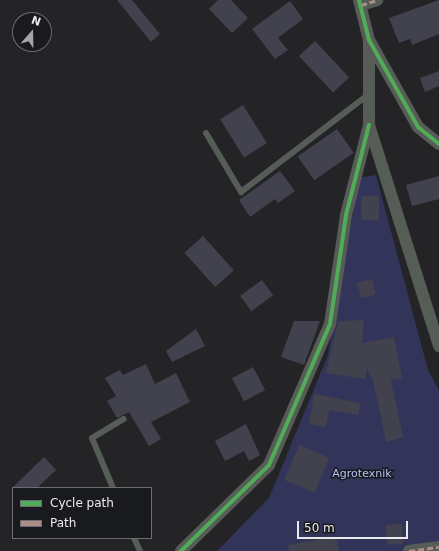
<!DOCTYPE html>
<html>
<head>
<meta charset="utf-8">
<style>
  body { margin:0 }
  #map { position:relative; width:439px; height:551px; overflow:hidden; background:#242426; font-family:"DejaVu Sans",sans-serif }
  div>[style] { position:absolute }
  [style*='--x'] { left:calc(var(--x)*1px); top:calc(var(--y)*1px); width:calc(var(--w)*1px); rotate:calc(var(--a)*1deg) }
  .green>* { inset:0; background:#323559 }
  .building>* { inset:0; background:#41424e; transform-origin:0 0 }
  .lane>* { height:6px; margin:-3px; padding:0 3px; transform-origin:3px; border-radius:3px; background:#565c56 }
  .street>* { height:12px; margin:-6px; padding:0 6px; transform-origin:6px; border-radius:6px; background:#565c56 }
  .quiet>* { height:3px; margin-top:-1.5px; transform-origin:0; background:repeating-linear-gradient(90deg,#ac8f84 0 6px,transparent 0 9px) }
  .cycleway>* { height:4px; margin:-2px; padding:0 2px; transform-origin:2px; border-radius:2px; background:#51ab58 }
  span { translate:-50% -50%; white-space:nowrap; text-align:center; line-height:1.15; -webkit-text-stroke:3px #191a1e; paint-order:stroke }
  .park-label { font-size:11px; color:#bac2f6 }
  .legend { position:absolute; left:12px; top:487px; width:140px; height:52px; box-sizing:border-box; background:#191a1e; border:1px solid #6d6d71; margin:0; padding:5px 7px; list-style:none; font-size:12px; color:#eaeaed }
  .legend li { display:flex; align-items:center; gap:8px; height:20px }
  .legend b { width:20px; border:1px solid #6d6d71 }
  .north { position:absolute; left:12px; top:12px; width:40px; height:40px; box-sizing:border-box; background:#191a1e; border:1px solid #6d6d71; border-radius:50%; rotate:20deg; font-size:11px; font-weight:700; line-height:16px; text-align:center; color:#eaeaed }
  .north::after { content:''; display:block; margin:auto; width:14px; height:18px; background:#a5a5a7; clip-path:polygon(50% 0,100% 100%,50% 72%,0 100%) }
  .scale { position:absolute; left:297px; top:521px; width:111px; height:18px; box-sizing:border-box; border:2px solid #eaeaed; border-top:0; padding-left:5px; font-size:12px; line-height:14px; white-space:nowrap; color:#eaeaed; -webkit-text-stroke:3px #191a1e; paint-order:stroke }
</style>
</head>
<body>
<div id="map">
  <div class="green">
    <div style="clip-path:polygon(376px 175px,428px 370px,439px 390px,439px 551px,217px 551px,269px 498px,328px 355px,359px 178px)"></div>
  </div>
  <div class="building">
    <div style="clip-path:polygon(117px 0,132px 0,160px 34px,151px 42px)"></div>
    <div style="clip-path:polygon(218px 0,231px 0,248px 18px,232px 33px,209px 9px)"></div>
    <div style="clip-path:polygon(439px 0,439px 34px,412px 45px,410px 39px,399px 43px,389px 18px)"></div>
    <div style="clip-path:polygon(290px 1px,303px 19px,278px 38px,288px 50px,275px 59px,252px 29px)"></div>
    <div style="left:315px;top:41px;width:50px;height:22px;rotate:47deg"></div>
    <div style="clip-path:polygon(439px 71px,439px 86px,425px 92px,420px 78px)"></div>
    <div style="left:243px;top:105px;width:45px;height:27px;rotate:58deg"></div>
    <div style="left:337px;top:129px;width:29px;height:48px;rotate:55deg"></div>
    <div style="clip-path:polygon(280px 171px,295px 191px,278px 203px,275px 199px,250px 217px,239px 200px)"></div>
    <div style="clip-path:polygon(439px 176px,439px 199px,412px 206px,406px 185px)"></div>
    <div style="left:361px;top:196px;width:18px;height:24px"></div>
    <div style="left:203px;top:236px;width:46px;height:25px;rotate:48deg"></div>
    <div style="left:372px;top:279px;width:16px;height:15px;rotate:76deg"></div>
    <div style="left:262px;top:280px;width:19px;height:27px;rotate:54deg"></div>
    <div style="clip-path:polygon(364px 320px,362px 343px,394px 337px,402px 378px,391px 380px,403px 437px,386px 442px,373px 380px,367px 369px,365px 379px,326px 373px,338px 321px)"></div>
    <div style="clip-path:polygon(294px 321px,320px 321px,304px 365px,281px 357px)"></div>
    <div style="clip-path:polygon(196px 329px,205px 346px,172px 362px,166px 351px)"></div>
    <div style="clip-path:polygon(146px 364px,155px 384px,176px 373px,190px 402px,151px 422px,161px 439px,149px 446px,129px 412px,117px 418px,107px 401px,116px 396px,105px 378px,120px 370px,123px 375px)"></div>
    <div style="left:253px;top:367px;width:26px;height:24px;rotate:62deg"></div>
    <div style="clip-path:polygon(314px 394px,361px 403px,358px 415px,329px 410px,326px 427px,309px 424px)"></div>
    <div style="clip-path:polygon(246px 424px,260px 455px,249px 461px,244px 451px,225px 461px,215px 441px)"></div>
    <div style="left:299px;top:445px;width:33px;height:38px;rotate:23deg"></div>
    <div style="clip-path:polygon(44px 457px,56px 470px,37px 488px,12px 488px)"></div>
    <div style="left:402px;top:524px;width:20px;height:16px;rotate:87deg"></div>
    <div style="clip-path:polygon(336px 536px,339px 551px,289px 551px,288px 545px)"></div>
  </div>
  <div class="lane">
    <div style="--x:206;--y:133;--w:69;--a:59.3"></div>
    <div style="--x:241;--y:192;--w:161;--a:-37.4"></div>
    <div style="--x:113;--y:488;--w:54;--a:-112.8"></div>
    <div style="--x:92;--y:438;--w:37;--a:-31"></div>
    <div style="--x:134;--y:538;--w:14;--a:65"></div>
  </div>
  <div class="street">
    <div style="--x:359;--y:0;--w:41;--a:76"></div>
    <div style="--x:369;--y:40;--w:100;--a:60.6"></div>
    <div style="--x:418;--y:127;--w:27;--a:39"></div>
    <div style="--x:361;--y:5;--w:17;--a:-17"></div>
    <div style="--x:369;--y:40;--w:85;--a:90"></div>
    <div style="--x:369;--y:125;--w:232;--a:72.4"></div>
    <div style="--x:181;--y:551;--w:123;--a:-44.3"></div>
    <div style="--x:269;--y:465;--w:154;--a:-66.6"></div>
    <div style="--x:330;--y:324;--w:110;--a:-81.6"></div>
    <div style="--x:346;--y:215;--w:93;--a:-75.7"></div>
    <div style="--x:409;--y:551;--w:30;--a:-8"></div>
  </div>
  <div class="quiet">
    <div style="--x:361;--y:5;--w:17;--a:-17"></div>
    <div style="--x:409;--y:551;--w:30;--a:-8"></div>
  </div>
  <div class="cycleway">
    <div style="--x:359;--y:0;--w:41;--a:76"></div>
    <div style="--x:369;--y:40;--w:100;--a:60.6"></div>
    <div style="--x:418;--y:127;--w:27;--a:39"></div>
    <div style="--x:181;--y:551;--w:123;--a:-44.3"></div>
    <div style="--x:269;--y:465;--w:154;--a:-66.6"></div>
    <div style="--x:330;--y:324;--w:110;--a:-81.6"></div>
    <div style="--x:346;--y:215;--w:93;--a:-75.7"></div>
  </div>
  <div class="park-label">
    <span style="left:362px;top:474px">Agrotexnik</span>
  </div>
  <ul class="legend">
  <li><b style="height:5px;background:#51ab58"></b>Cycle path</li>
  <li><b style="height:5px;background:#ac8f84"></b>Path</li>
  </ul>
  <div class="north">N</div>
  <div class="scale">50 m</div>
</div>
</body>
</html>
